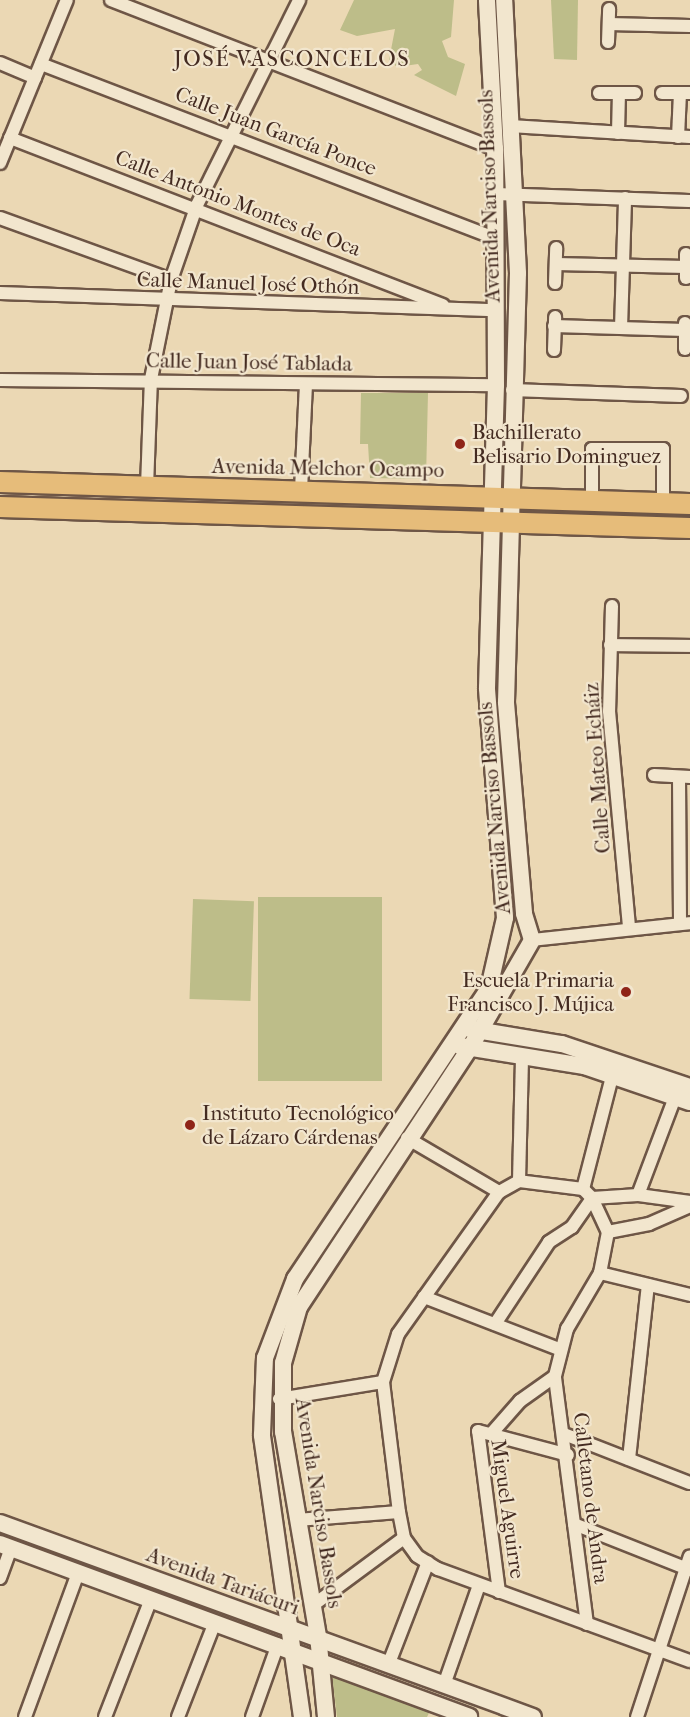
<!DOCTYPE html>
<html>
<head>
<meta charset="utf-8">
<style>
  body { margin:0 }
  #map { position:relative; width:690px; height:1717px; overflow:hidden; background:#ebd8b4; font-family:"IM FELL French Canon",serif }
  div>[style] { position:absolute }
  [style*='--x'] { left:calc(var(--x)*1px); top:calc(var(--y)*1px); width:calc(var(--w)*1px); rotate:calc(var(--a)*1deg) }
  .green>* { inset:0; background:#bdbd89; transform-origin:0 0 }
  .roads { filter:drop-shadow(2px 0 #6e5646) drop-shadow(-2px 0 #6e5646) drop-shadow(0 2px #6e5646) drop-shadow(0 -2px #6e5646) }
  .street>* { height:12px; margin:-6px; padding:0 6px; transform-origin:6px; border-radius:6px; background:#f2e6ce }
  .secondary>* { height:16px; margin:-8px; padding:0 8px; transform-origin:8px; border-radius:8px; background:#f2e6ce }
  .primary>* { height:20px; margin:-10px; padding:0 10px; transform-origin:10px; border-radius:10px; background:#e6bc7a }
  .dots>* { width:16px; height:16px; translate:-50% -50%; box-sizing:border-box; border:3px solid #f2e6ce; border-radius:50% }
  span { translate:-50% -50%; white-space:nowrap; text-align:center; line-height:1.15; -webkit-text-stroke:4.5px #f2e6ce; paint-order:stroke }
  .street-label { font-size:21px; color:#442b21 }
  .poi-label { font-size:21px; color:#442b21 }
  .left { translate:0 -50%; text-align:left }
  .right { translate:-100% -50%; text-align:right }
  .neighbourhood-label { font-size:22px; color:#442b21; letter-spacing:1.5px }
</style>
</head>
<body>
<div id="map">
  <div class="green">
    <div style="clip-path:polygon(354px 0,454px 0,451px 37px,442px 41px,448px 57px,465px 64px,456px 96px,414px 75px,422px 70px,418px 64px,397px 67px,389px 60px,395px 29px,357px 36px,340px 30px)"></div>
    <div style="clip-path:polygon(551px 0,578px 0,577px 60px,554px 59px)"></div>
    <div style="clip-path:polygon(361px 393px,428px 393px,426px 479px,370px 478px,368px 444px,360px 444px)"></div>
    <div style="left:258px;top:897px;width:124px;height:184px"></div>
    <div style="left:193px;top:899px;width:61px;height:100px;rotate:2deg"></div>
    <div style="clip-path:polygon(332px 1675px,430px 1711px,427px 1717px,337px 1717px)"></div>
  </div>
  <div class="roads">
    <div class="street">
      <div style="--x:111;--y:0;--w:412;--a:21.2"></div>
      <div style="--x:609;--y:24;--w:81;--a:1.4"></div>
      <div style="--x:608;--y:42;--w:33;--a:-88"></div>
      <div style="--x:0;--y:63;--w:38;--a:23"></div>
      <div style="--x:41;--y:64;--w:486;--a:21"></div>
      <div style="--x:599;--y:93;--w:36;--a:0"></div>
      <div style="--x:662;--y:93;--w:28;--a:0"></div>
      <div style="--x:510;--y:126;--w:180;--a:3.5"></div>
      <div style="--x:618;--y:133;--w:40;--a:-88.6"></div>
      <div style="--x:678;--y:137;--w:44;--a:-87.4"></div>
      <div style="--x:10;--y:138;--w:464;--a:21.1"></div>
      <div style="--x:0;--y:163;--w:176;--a:-67.7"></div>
      <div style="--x:495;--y:194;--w:195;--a:2.1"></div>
      <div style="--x:0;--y:218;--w:182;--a:19.9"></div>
      <div style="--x:556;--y:264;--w:130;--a:1.3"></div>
      <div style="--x:686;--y:278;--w:24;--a:-90"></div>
      <div style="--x:555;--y:283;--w:35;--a:-88"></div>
      <div style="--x:0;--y:293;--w:495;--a:2"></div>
      <div style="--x:685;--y:323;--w:26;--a:90"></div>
      <div style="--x:554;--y:326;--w:131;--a:1.7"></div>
      <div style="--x:621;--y:328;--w:130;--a:-88.2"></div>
      <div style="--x:554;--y:350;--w:33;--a:-88"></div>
      <div style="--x:0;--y:380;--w:496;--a:0.6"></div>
      <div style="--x:512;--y:390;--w:169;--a:2"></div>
      <div style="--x:147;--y:487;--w:108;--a:-87.9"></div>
      <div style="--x:151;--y:379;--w:101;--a:-78.6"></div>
      <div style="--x:171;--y:280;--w:79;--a:-70.9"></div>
      <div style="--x:197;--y:205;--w:229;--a:-63.5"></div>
      <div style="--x:301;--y:490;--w:106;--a:-87.3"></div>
      <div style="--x:592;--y:500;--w:51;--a:-90"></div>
      <div style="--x:592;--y:449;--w:71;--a:0"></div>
      <div style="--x:663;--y:449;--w:53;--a:90"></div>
      <div style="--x:612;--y:606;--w:105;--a:91.6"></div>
      <div style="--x:609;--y:711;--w:218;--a:84.7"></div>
      <div style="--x:610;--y:645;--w:80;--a:0.7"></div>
      <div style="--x:654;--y:775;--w:36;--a:3"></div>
      <div style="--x:679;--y:777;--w:146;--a:89.6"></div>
      <div style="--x:532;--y:940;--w:159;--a:-6.1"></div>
      <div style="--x:407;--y:1138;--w:107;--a:30.4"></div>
      <div style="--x:519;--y:1181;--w:126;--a:-88.6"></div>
      <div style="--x:583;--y:1189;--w:120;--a:-75.5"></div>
      <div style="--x:638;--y:1195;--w:105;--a:-69.3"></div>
      <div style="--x:592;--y:1198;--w:38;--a:65"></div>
      <div style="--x:690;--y:1202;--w:52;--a:-172.3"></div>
      <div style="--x:638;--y:1195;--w:46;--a:176.3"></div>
      <div style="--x:592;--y:1198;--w:13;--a:-135"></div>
      <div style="--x:583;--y:1189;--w:64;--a:-172.9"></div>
      <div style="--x:519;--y:1181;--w:23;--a:151"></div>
      <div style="--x:499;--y:1192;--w:174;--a:125.4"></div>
      <div style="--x:398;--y:1334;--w:50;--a:107.4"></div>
      <div style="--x:383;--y:1382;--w:131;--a:83"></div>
      <div style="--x:399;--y:1512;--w:26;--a:79"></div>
      <div style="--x:404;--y:1538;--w:22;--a:54"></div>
      <div style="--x:417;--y:1556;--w:25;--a:32"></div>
      <div style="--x:438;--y:1569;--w:268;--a:20.1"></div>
      <div style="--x:608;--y:1232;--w:42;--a:-11"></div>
      <div style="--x:649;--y:1224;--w:45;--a:-23.7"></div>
      <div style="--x:600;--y:1273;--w:93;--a:13.7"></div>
      <div style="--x:424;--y:1297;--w:147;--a:21.1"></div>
      <div style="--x:495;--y:1324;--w:98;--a:-56.6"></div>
      <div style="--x:549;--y:1242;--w:27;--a:-33"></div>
      <div style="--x:572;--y:1227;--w:35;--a:-55"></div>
      <div style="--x:279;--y:1399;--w:105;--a:-9.3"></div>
      <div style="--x:491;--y:1434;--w:44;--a:-48.7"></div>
      <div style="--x:520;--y:1401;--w:43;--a:-35.5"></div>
      <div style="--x:564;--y:1434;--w:135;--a:21.3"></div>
      <div style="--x:629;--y:1459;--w:175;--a:-83.8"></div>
      <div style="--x:297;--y:1520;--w:102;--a:-4.5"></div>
      <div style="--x:574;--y:1524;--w:125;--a:21.6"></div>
      <div style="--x:0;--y:1578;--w:32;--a:-70"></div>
      <div style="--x:499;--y:1592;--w:162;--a:-97.4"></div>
      <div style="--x:478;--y:1431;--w:93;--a:14.9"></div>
      <div style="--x:312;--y:1606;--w:114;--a:-36.5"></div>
      <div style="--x:587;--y:1624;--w:250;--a:-97.4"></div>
      <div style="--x:555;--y:1376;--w:49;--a:-75.7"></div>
      <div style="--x:567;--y:1329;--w:65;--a:-59.5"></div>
      <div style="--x:600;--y:1273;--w:42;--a:-79"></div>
      <div style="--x:389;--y:1663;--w:108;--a:-68.9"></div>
      <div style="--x:444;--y:1685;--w:106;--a:-70.7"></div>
      <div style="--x:25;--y:1717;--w:153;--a:-69.8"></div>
      <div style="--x:105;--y:1717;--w:127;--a:-68.7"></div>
      <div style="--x:178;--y:1717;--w:102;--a:-68.7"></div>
      <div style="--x:252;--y:1717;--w:77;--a:-70.4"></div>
      <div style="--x:637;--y:1717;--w:169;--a:-71.8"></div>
    </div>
    <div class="secondary">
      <div style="--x:470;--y:1029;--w:93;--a:9.3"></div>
      <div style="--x:562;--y:1044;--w:135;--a:18.6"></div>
      <div style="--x:460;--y:1046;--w:126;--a:9.2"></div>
      <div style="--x:584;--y:1066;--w:112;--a:18.8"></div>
      <div style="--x:0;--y:1523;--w:567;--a:20"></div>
      <div style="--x:0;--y:1544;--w:500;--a:20.2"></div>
      <div style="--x:302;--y:1717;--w:285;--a:-98.1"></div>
      <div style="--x:262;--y:1435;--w:77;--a:-87.8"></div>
      <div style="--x:265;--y:1358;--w:85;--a:-69.2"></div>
      <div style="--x:295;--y:1279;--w:350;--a:-56.3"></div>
      <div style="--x:489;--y:988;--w:72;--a:-77.1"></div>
      <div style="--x:505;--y:918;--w:231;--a:-94.5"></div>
      <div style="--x:487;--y:688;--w:303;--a:-88.3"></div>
      <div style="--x:496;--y:385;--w:236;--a:-90.2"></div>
      <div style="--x:495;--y:149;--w:149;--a:-93.1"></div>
      <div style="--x:326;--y:1717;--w:81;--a:-95.6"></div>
      <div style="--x:318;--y:1636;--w:207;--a:-99.7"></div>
      <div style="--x:283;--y:1432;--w:69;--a:-90"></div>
      <div style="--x:283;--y:1363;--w:58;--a:-74.1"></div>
      <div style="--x:299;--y:1307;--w:310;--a:-56.6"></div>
      <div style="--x:470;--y:1048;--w:125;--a:-60.1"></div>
      <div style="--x:532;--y:940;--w:28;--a:-107"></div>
      <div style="--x:524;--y:913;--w:212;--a:-94.9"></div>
      <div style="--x:506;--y:702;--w:429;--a:-88.4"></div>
      <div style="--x:518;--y:273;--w:273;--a:-92.9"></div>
    </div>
    <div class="primary">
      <div style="--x:0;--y:482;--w:690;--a:1.83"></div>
      <div style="--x:0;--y:507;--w:690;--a:1.74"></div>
    </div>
  </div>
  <div class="dots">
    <div style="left:460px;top:444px;background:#8f2418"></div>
    <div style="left:626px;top:992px;background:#8f2418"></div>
    <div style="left:190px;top:1125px;background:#8f2418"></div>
  </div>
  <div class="street-label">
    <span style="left:276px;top:131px;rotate:21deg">Calle Juan García Ponce</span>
    <span style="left:489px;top:196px;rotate:-92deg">Avenida Narciso Bassols</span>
    <span style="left:238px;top:203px;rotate:21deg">Calle Antonio Montes de Oca</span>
    <span style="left:248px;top:283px;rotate:2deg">Calle Manuel José Othón</span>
    <span style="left:249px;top:362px;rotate:1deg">Calle Juan José Tablada</span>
    <span style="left:328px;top:468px;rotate:1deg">Avenida Melchor Ocampo</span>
    <span style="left:597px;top:768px;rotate:-94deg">Calle Mateo Echáiz</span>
    <span style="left:494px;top:808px;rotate:-95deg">Avenida Narciso Bassols</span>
    <span style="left:591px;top:1498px;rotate:83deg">Calletano de Andra</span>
    <span style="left:319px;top:1503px;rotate:81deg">Avenida Narciso Bassols</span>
    <span style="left:508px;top:1509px;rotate:82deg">Miguel Aguirre</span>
    <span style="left:223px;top:1581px;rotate:20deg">Avenida Tariácuri</span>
  </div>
  <div class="poi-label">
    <span class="left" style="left:472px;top:444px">Bachillerato<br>Belisario Dominguez</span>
    <span class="right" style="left:614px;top:992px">Escuela Primaria<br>Francisco J. Mújica</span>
    <span class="left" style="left:202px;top:1125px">Instituto Tecnológico<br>de Lázaro Cárdenas</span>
  </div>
  <div class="neighbourhood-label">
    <span style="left:292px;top:60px">JOSÉ VASCONCELOS</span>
  </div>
</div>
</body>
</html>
